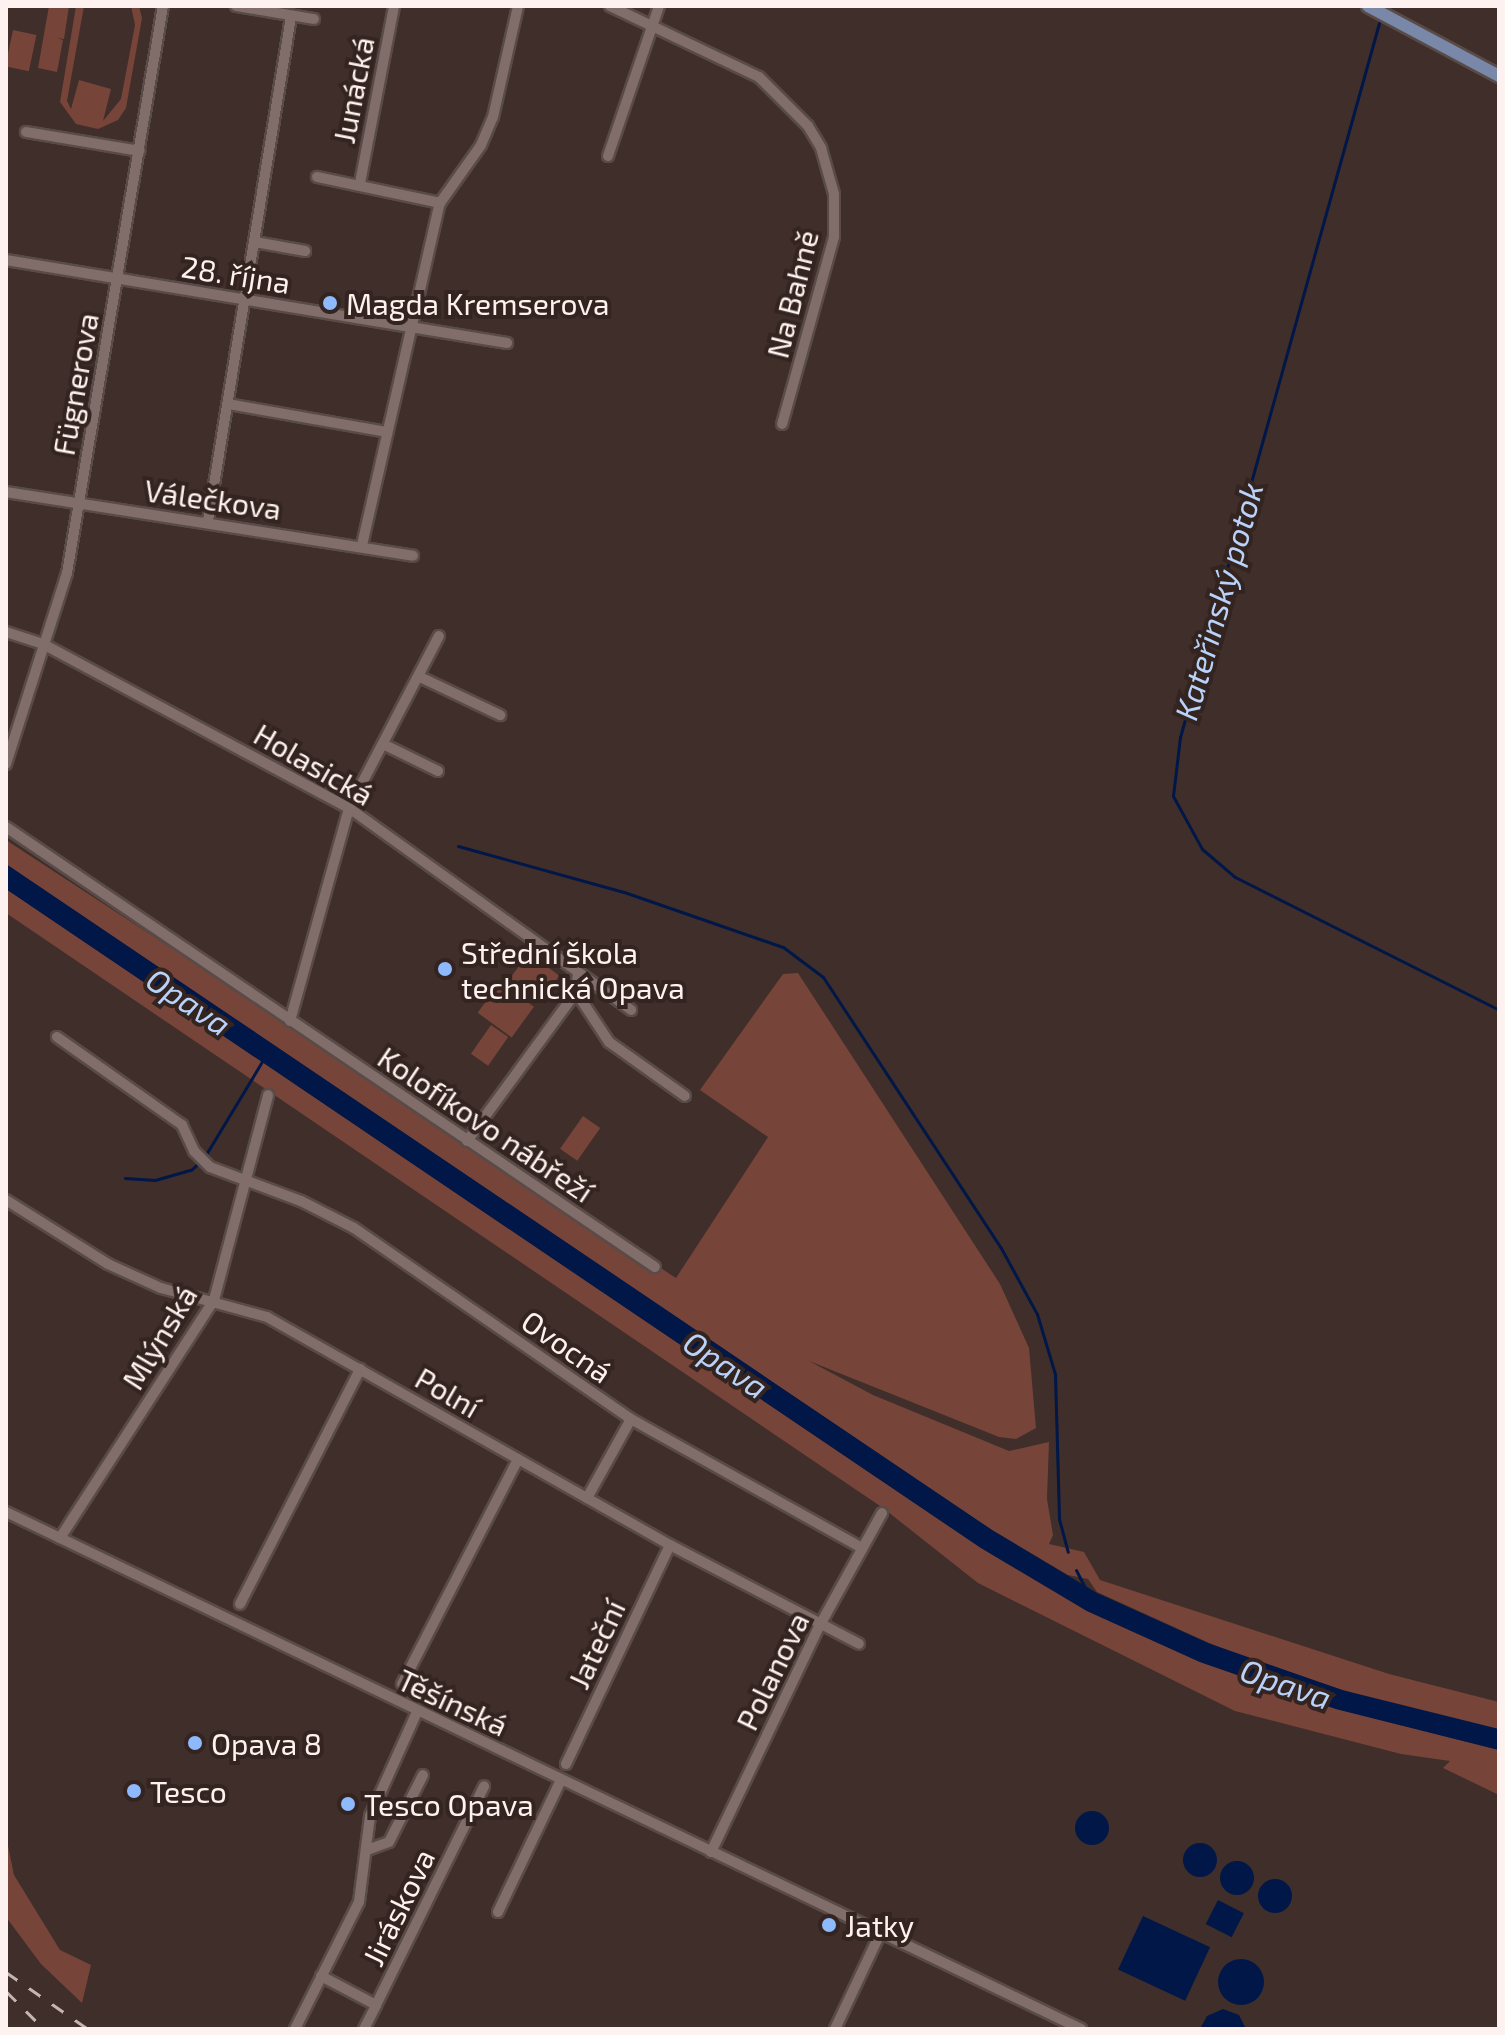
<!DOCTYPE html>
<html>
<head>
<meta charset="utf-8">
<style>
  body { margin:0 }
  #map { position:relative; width:1505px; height:2035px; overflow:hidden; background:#3f2e2a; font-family:"Exo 2",sans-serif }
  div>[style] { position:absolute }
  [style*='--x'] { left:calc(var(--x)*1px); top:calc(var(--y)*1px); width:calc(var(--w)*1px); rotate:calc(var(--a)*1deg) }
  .green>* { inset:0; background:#774439; transform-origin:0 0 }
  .water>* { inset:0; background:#001748; transform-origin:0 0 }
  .round { border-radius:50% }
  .stream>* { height:3px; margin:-1.5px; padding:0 1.5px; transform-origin:1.5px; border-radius:1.5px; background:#001748 }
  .roads { filter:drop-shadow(2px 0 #594b47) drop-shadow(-2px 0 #594b47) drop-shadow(0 2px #594b47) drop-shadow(0 -2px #594b47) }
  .minor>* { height:10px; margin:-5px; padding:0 5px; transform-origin:5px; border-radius:5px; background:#816d69 }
  .major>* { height:12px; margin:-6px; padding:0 6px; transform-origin:6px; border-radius:6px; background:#7987a9 }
  .rail>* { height:3px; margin-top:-1.5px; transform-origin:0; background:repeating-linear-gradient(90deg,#c2b5b2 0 14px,transparent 0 28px) }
  .dots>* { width:22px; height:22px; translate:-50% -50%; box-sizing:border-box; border:4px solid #342420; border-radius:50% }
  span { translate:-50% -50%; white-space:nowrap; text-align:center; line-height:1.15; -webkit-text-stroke:8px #342420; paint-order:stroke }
  .street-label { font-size:30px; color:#fdf2ef }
  .poi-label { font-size:30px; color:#fdf2ef }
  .left { translate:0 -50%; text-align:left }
  .water-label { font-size:32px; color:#b9d2fa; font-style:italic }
  .frame { position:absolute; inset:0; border:8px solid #fdf2ef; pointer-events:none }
</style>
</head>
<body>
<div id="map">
  <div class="green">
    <div style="clip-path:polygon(49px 6px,69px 6px,64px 39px,57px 38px,63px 40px,57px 72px,38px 68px)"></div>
    <div style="clip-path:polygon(76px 6px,84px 6px,67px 101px,71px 109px,79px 80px,111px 89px,103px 121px,121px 99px,135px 25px,131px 6px,139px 6px,142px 18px,126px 108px,118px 120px,98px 129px,76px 124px,60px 102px)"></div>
    <div style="left:13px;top:30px;width:24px;height:37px;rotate:12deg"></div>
    <div style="clip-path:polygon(6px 840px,676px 1278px,768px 1137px,700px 1090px,783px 974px,798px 973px,1000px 1284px,1029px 1348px,1036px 1428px,1016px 1439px,999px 1437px,809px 1361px,873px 1395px,1009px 1451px,1049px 1442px,1047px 1499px,1053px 1535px,1049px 1544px,1084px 1552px,1100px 1580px,1389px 1674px,1499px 1702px,1499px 1731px,1358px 1695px,1229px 1652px,1097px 1592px,1088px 1579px,1068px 1575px,992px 1530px,6px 864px)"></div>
    <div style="clip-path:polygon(6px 889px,981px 1548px,1087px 1611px,1200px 1662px,1336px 1709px,1499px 1750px,1499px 1795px,1443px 1768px,1450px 1761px,1401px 1754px,1235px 1711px,978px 1583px,883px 1508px,6px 913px)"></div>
    <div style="left:529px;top:953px;width:38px;height:32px;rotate:37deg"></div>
    <div style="left:500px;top:982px;width:42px;height:38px;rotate:36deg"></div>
    <div style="left:491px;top:1025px;width:21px;height:35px;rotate:35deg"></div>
    <div style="left:583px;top:1116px;width:21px;height:40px;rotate:35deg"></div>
    <div style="clip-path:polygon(6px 1836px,14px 1875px,60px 1950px,91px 1965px,82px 2003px,41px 1964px,6px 1917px)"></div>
  </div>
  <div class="water">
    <div style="clip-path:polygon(6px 864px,992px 1530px,1097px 1593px,1208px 1643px,1342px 1690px,1499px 1729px,1499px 1750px,1336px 1709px,1200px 1662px,1087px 1611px,981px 1548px,6px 889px)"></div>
    <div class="round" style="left:1075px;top:1811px;width:34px;height:34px"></div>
    <div class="round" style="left:1183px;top:1843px;width:34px;height:34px"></div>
    <div class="round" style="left:1220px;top:1861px;width:34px;height:34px"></div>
    <div class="round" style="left:1258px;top:1879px;width:34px;height:34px"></div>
    <div style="left:1218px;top:1900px;width:29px;height:27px;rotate:27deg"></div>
    <div style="left:1143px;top:1916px;width:74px;height:59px;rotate:25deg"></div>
    <div class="round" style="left:1218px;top:1959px;width:46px;height:46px"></div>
    <div style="clip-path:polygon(1223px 2009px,1239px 2015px,1246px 2029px,1200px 2029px,1207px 2016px)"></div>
  </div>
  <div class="stream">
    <div style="--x:1379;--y:23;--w:741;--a:105.57"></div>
    <div style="--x:1180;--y:737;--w:59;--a:96.8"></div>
    <div style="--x:1173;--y:796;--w:60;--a:61.3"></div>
    <div style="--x:1202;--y:849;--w:43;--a:40.3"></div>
    <div style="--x:1235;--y:877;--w:296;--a:26.7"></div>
    <div style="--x:458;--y:846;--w:172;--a:15.5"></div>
    <div style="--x:624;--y:892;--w:168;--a:19.1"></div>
    <div style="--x:783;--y:947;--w:50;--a:36.9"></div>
    <div style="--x:823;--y:977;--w:324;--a:56.7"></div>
    <div style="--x:1001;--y:1248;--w:75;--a:61.4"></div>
    <div style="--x:1037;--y:1314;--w:63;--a:73.3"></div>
    <div style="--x:1055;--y:1374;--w:145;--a:88.4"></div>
    <div style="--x:1059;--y:1519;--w:34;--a:75"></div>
    <div style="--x:205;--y:1156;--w:112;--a:-58.9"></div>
    <div style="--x:125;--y:1178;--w:30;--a:4"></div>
    <div style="--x:155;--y:1180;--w:37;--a:-16"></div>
    <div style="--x:191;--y:1170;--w:12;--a:-42"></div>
    <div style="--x:1076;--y:1570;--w:20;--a:63"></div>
  </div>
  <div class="roads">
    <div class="minor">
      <div style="--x:236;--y:6;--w:79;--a:9.5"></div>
      <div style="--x:610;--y:6;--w:165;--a:25.5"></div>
      <div style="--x:759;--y:77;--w:69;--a:45"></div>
      <div style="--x:808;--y:126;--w:26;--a:59"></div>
      <div style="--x:821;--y:148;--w:48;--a:74.2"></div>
      <div style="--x:834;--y:194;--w:43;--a:90"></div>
      <div style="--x:834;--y:237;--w:194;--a:105.5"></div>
      <div style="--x:26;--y:132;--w:115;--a:9.5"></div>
      <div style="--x:608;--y:156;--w:158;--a:-71.2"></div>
      <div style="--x:317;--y:177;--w:126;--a:11.9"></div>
      <div style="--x:360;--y:183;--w:180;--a:-79.1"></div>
      <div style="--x:255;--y:242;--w:51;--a:10.2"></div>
      <div style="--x:6;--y:260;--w:508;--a:9.41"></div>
      <div style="--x:228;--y:404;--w:160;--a:10"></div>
      <div style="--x:6;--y:492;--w:412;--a:8.9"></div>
      <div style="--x:208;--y:521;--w:511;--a:-80.65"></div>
      <div style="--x:362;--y:545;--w:351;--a:-77.2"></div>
      <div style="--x:440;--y:203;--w:71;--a:-54.7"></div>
      <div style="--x:481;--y:145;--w:30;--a:-67"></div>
      <div style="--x:493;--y:117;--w:114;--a:-77.3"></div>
      <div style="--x:6;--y:632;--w:39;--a:18"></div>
      <div style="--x:43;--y:644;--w:347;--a:28.2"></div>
      <div style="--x:349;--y:808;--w:347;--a:35.6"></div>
      <div style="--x:420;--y:677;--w:89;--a:25.4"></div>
      <div style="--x:385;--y:745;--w:59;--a:26.1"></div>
      <div style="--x:6;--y:764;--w:201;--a:-72.3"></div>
      <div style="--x:67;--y:573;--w:575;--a:-80.39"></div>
      <div style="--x:6;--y:827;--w:784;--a:34.14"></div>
      <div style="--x:576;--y:992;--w:60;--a:56.6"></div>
      <div style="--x:609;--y:1042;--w:93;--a:35.4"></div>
      <div style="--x:290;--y:1021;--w:221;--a:-74.5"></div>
      <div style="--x:349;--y:808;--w:194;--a:-62.4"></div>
      <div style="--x:57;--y:1037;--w:153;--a:35.1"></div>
      <div style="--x:182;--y:1125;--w:29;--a:65"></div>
      <div style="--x:194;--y:1151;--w:23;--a:45"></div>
      <div style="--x:210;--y:1167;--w:97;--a:20.5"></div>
      <div style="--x:301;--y:1201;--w:59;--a:27"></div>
      <div style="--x:354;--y:1228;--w:336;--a:34.6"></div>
      <div style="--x:631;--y:1419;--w:265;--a:29.2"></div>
      <div style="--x:467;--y:1141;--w:185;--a:-53.8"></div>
      <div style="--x:576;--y:992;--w:18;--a:-84"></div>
      <div style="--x:6;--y:1200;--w:120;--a:32.1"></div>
      <div style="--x:108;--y:1264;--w:58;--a:24.4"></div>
      <div style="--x:161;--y:1288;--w:110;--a:15.3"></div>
      <div style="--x:267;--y:1317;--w:463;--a:29.5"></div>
      <div style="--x:670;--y:1545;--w:213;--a:27.6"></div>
      <div style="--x:587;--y:1498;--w:90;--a:-60.9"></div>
      <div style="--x:6;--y:1512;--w:1193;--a:25.68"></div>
      <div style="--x:60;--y:1538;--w:283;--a:-57.1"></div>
      <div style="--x:214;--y:1300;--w:212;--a:-75.2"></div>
      <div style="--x:240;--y:1604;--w:264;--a:-62.9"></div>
      <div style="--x:402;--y:1684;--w:253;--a:-62.7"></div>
      <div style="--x:566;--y:1764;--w:242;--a:-64.6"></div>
      <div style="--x:367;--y:1850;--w:23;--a:-20"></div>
      <div style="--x:389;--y:1842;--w:75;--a:-63.1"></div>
      <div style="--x:711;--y:1852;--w:252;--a:-64.4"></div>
      <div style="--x:820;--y:1625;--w:128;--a:-61"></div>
      <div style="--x:498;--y:1912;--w:146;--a:-64.5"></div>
      <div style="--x:321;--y:1976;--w:62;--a:27.8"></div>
      <div style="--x:376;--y:2005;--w:244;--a:-63.7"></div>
      <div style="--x:295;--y:2029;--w:142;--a:-63.3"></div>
      <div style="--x:359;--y:1902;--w:87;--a:-82.7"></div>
      <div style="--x:370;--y:1816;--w:114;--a:-65.7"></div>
      <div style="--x:364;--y:2029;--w:27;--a:-63"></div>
      <div style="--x:835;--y:2029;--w:105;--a:-64.7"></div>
    </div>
    <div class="major">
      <div style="--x:1368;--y:6;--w:149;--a:28.1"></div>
    </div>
  </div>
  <div class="rail">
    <div style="--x:6;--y:1972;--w:100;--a:34.8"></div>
    <div style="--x:6;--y:1991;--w:54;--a:45"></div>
  </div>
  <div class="dots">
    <div style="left:330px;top:303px;background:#8eb9fc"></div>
    <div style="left:445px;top:969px;background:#8eb9fc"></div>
    <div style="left:195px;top:1743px;background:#8eb9fc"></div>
    <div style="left:134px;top:1791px;background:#8eb9fc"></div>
    <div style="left:348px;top:1804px;background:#8eb9fc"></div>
    <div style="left:829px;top:1925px;background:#8eb9fc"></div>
  </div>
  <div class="street-label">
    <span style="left:353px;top:90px;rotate:-79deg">Junácká</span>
    <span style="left:236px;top:274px;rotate:9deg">28. října</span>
    <span style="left:792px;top:294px;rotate:-76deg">Na Bahně</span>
    <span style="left:75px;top:384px;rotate:-80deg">Fügnerova</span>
    <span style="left:213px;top:499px;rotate:8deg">Válečkova</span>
    <span style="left:314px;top:764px;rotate:30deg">Holasická</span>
    <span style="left:486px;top:1124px;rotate:34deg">Kolofíkovo nábřeží</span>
    <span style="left:159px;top:1337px;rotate:-59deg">Mlýnská</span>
    <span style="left:567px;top:1346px;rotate:35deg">Ovocná</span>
    <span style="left:448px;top:1392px;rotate:30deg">Polní</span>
    <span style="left:596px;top:1644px;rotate:-65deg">Jateční</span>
    <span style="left:772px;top:1671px;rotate:-64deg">Polanova</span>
    <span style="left:453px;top:1702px;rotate:25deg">Těšínská</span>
    <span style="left:398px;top:1907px;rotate:-64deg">Jiráskova</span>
  </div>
  <div class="poi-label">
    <span class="left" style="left:346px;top:303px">Magda Kremserova</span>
    <span class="left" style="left:461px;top:969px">Střední škola<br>technická Opava</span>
    <span class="left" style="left:211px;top:1743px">Opava 8</span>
    <span class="left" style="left:150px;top:1791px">Tesco</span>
    <span class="left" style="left:364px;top:1804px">Tesco Opava</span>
    <span class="left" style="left:845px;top:1925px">Jatky</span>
  </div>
  <div class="water-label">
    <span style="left:1218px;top:601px;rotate:-74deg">Kateřinský potok</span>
    <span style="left:189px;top:1001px;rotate:34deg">Opava</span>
    <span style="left:726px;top:1364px;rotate:34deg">Opava</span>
    <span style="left:1286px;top:1683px;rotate:19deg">Opava</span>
  </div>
  <div class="frame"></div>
</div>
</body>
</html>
